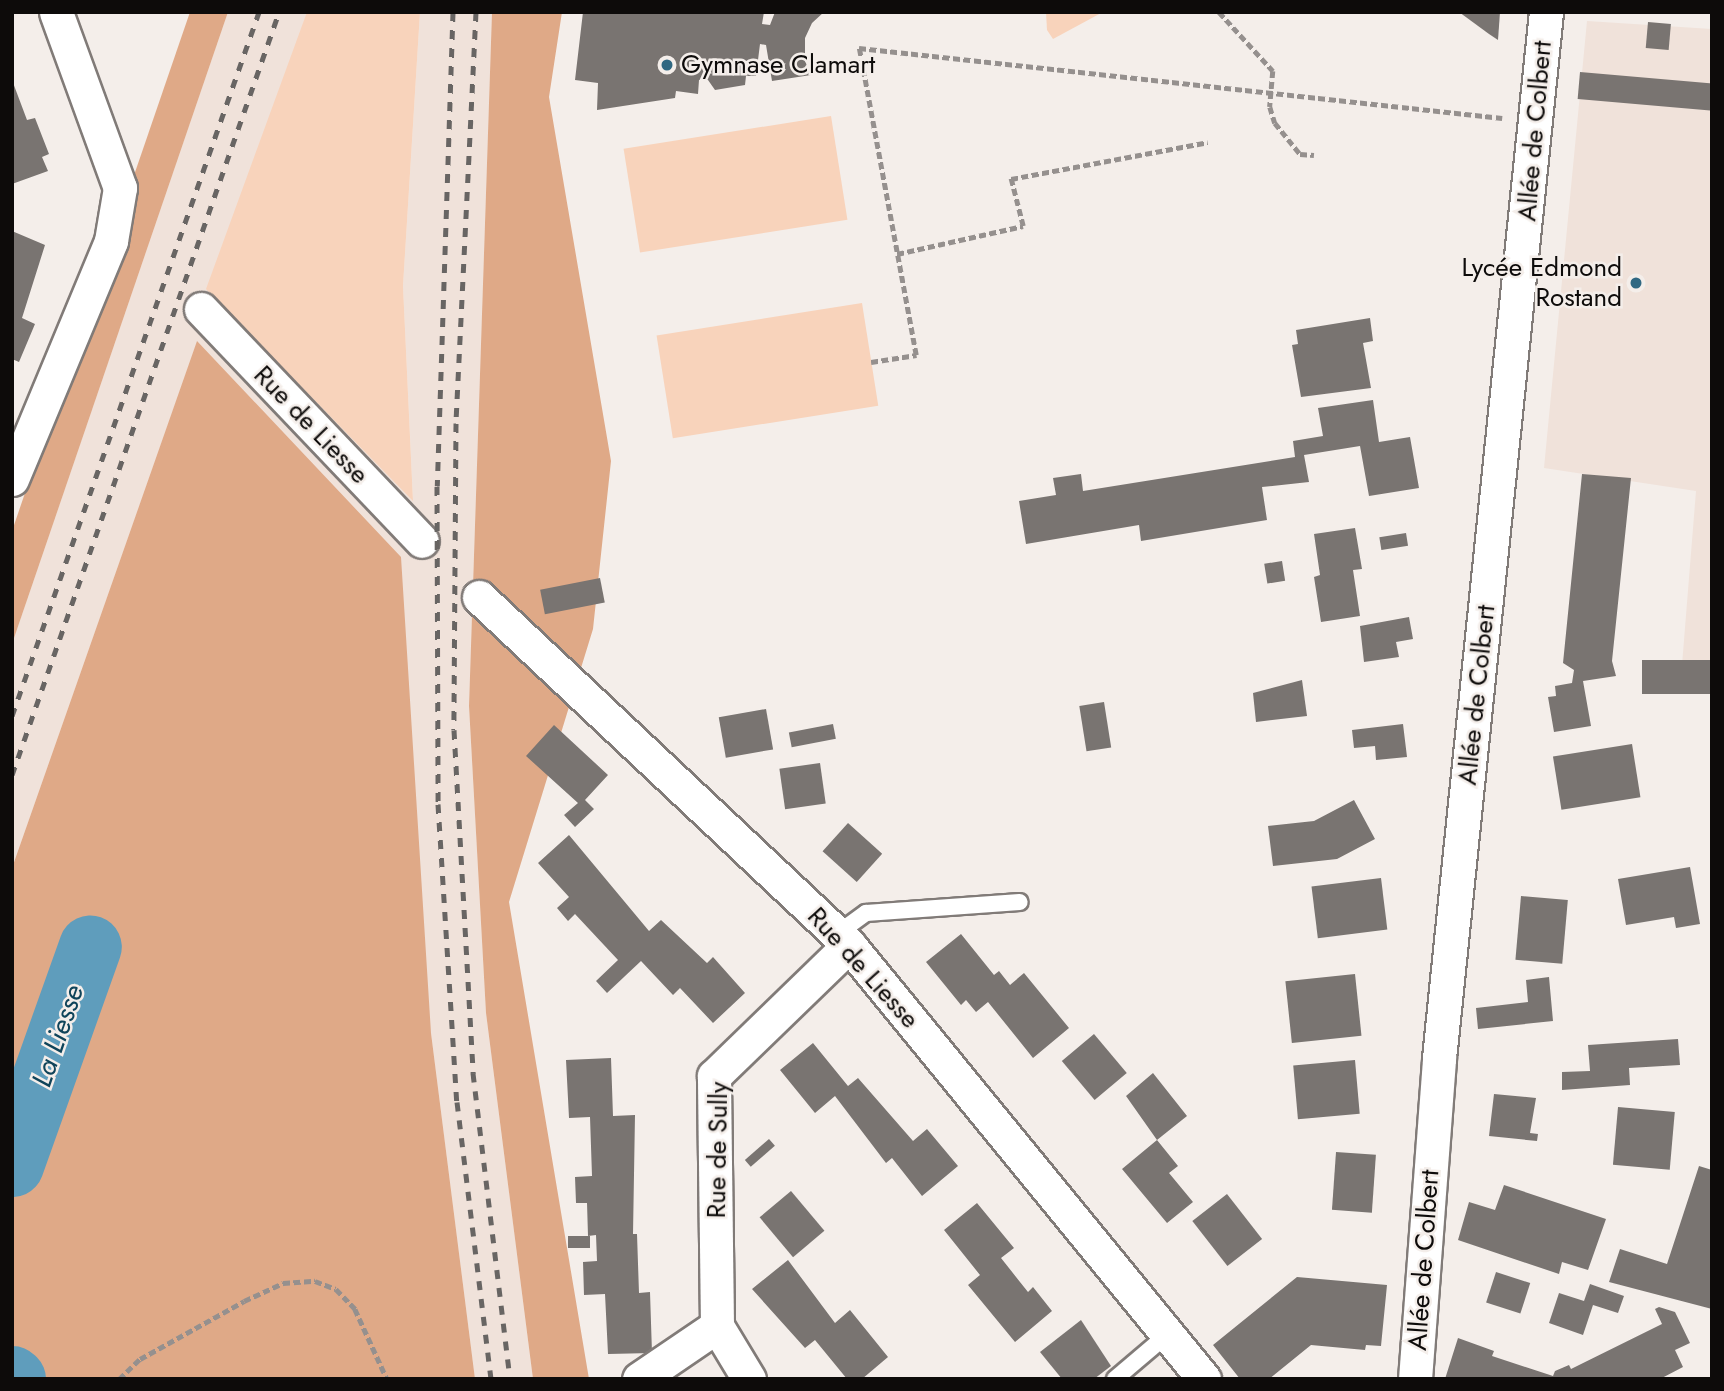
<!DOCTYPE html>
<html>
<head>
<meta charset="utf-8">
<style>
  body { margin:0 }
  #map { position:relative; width:1724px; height:1391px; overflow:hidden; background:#f4eeea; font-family:Jost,sans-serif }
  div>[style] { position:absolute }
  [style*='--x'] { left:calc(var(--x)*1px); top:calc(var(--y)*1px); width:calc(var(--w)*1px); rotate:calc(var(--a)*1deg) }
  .built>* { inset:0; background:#f0e2da }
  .green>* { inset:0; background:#f8d3bb; transform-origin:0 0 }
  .forest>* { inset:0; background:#dfa987 }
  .river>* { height:63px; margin:-31.5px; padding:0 31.5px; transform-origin:31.5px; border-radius:31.5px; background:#5f9dbc }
  .building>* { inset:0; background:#797471; transform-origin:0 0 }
  .path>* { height:4.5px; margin-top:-2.25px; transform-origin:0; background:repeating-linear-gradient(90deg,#95908e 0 7px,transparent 0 10.5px) }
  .roads { filter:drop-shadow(2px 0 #817b78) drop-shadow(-2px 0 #817b78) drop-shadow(0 2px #817b78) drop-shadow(0 -2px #817b78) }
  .service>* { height:16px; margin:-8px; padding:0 8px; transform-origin:8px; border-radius:8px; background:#fff }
  .minor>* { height:33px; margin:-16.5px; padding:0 16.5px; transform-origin:16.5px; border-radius:16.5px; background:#fff }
  .rail>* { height:5px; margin-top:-2.5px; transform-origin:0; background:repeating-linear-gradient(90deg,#686563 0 9px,transparent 0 18px) }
  .dots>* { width:19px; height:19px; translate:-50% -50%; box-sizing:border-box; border:4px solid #f4eeea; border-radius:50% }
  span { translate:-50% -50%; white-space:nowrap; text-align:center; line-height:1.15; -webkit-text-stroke:5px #f4eeea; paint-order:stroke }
  .poi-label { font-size:26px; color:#0d0b0a }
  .left { translate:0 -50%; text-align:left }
  .right { translate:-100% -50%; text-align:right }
  .street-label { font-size:26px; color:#0d0b0a }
  .water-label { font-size:28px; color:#0f445a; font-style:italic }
  .frame { position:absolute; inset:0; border:14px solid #0d0b0a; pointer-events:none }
</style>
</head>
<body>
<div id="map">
  <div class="built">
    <div style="clip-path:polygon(228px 12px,307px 12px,290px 68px,413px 500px,403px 286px,420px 12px,492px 12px,469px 706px,486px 1013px,533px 1379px,475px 1379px,431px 1033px,197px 342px,12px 868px,12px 644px)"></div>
    <div style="clip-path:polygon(1587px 21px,1712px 29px,1712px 660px,1682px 665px,1696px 491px,1544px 468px)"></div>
  </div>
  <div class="green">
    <div style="clip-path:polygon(307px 12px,420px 12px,403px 286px,413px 501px,206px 289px)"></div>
    <div style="clip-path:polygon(1046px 12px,1103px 12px,1053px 39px,1047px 30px)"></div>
    <div style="left:831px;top:116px;width:105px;height:210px;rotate:81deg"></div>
    <div style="left:862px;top:303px;width:104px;height:208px;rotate:81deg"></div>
  </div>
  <div class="forest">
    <div style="clip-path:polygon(190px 12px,228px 12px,12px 644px,12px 531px)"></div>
    <div style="clip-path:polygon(492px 12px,562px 12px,549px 97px,611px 461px,593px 629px,509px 902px,589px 1379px,533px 1379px,486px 1013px,469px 706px)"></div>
    <div style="clip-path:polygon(197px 341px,401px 557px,431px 1033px,475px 1379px,12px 1379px,12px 868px)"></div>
  </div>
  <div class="river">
    <div style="--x:12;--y:1165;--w:232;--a:-70.4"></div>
    <div style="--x:12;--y:1377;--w:3;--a:45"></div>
  </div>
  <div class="building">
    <div style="clip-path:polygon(583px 12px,764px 12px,762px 24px,770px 25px,775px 12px,824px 12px,812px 23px,805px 38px,805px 61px,811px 75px,772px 81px,766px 45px,760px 44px,756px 76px,746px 76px,745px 85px,715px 90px,708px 80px,699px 80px,698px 94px,676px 91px,675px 98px,597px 110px,598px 83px,575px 80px)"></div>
    <div style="clip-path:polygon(1459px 12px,1500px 12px,1498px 40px,1489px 34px)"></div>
    <div style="left:1648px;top:22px;width:23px;height:26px;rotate:5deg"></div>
    <div style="left:1580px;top:72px;width:133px;height:27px;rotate:5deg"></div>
    <div style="clip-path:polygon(12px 80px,27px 120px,35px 118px,49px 154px,42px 157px,48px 171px,12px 184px)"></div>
    <div style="clip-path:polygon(12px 231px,45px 245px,22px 318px,35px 324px,19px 362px,12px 359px)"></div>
    <div style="clip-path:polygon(1370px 318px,1373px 341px,1363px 343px,1371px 388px,1301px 397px,1292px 345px,1298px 344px,1296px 330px)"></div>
    <div style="clip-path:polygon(1373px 400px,1379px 442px,1410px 437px,1419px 488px,1369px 496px,1360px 446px,1304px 455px,1309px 482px,1262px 487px,1267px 520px,1141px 541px,1139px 525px,1026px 544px,1019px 501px,1056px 495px,1053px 478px,1081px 474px,1083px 491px,1295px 457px,1293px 441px,1323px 436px,1318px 408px)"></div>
    <div style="clip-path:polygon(1582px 474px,1631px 478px,1612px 661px,1616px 676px,1583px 681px,1591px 726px,1554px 732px,1548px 697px,1556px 696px,1555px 686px,1572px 683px,1574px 670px,1563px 663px)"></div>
    <div style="clip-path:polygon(1355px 528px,1362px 569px,1353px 570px,1360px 616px,1321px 622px,1314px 577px,1320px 575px,1314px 534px)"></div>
    <div style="left:1406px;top:533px;width:13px;height:27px;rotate:81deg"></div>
    <div style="left:1282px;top:561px;width:20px;height:18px;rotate:81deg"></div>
    <div style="left:600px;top:578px;width:25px;height:61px;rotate:79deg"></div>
    <div style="clip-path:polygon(1409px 617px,1413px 639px,1396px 642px,1399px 657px,1364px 662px,1360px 626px)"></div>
    <div style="left:1712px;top:660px;width:34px;height:70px;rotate:90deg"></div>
    <div style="clip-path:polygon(1302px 680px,1307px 716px,1256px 722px,1253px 693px)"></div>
    <div style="left:1104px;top:702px;width:46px;height:25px;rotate:81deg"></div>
    <div style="left:766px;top:709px;width:41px;height:48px;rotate:80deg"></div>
    <div style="left:833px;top:724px;width:15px;height:45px;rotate:79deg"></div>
    <div style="clip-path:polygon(1403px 724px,1407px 757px,1376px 760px,1375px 746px,1354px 748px,1352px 730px)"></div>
    <div style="clip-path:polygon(554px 725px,608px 775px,585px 800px,594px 809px,575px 827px,564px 815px,578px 803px,526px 756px)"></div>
    <div style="left:1632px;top:744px;width:54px;height:80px;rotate:81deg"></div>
    <div style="left:820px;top:763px;width:41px;height:41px;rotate:82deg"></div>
    <div style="clip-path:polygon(1354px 800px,1375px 839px,1337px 859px,1273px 866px,1268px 826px,1314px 821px)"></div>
    <div style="left:848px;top:823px;width:46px;height:38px;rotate:42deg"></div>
    <div style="clip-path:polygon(569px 835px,649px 931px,661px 920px,707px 963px,713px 957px,745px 993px,713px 1023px,680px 988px,673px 995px,641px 961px,607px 993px,596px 981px,618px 960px,575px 914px,568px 921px,557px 908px,569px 897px,538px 863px)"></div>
    <div style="clip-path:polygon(1690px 867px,1700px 924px,1676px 928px,1674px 917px,1626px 925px,1618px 879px)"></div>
    <div style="left:1381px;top:878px;width:52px;height:70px;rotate:83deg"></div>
    <div style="left:1521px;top:896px;width:47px;height:64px;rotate:5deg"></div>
    <div style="clip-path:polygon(961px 934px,994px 975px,999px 971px,1010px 985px,1024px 973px,1069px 1028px,1033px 1058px,988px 1002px,976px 1012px,966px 1000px,961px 1005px,926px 962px)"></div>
    <div style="left:1355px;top:974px;width:62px;height:70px;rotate:84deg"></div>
    <div style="clip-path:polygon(1549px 977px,1553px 1021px,1478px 1029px,1476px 1008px,1528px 1002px,1526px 980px)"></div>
    <div style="left:1094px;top:1034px;width:51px;height:42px;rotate:50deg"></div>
    <div style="clip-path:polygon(1678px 1039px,1680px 1065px,1629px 1068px,1630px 1085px,1562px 1090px,1562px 1072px,1590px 1071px,1588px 1045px)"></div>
    <div style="clip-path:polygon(813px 1043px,848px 1086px,858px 1078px,913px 1141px,927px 1129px,958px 1166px,922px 1196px,892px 1158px,886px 1163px,835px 1096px,815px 1113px,780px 1070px)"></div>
    <div style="clip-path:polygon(611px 1058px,613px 1116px,635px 1115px,633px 1234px,637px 1234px,639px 1293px,650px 1292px,652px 1353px,608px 1354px,605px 1294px,584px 1295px,583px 1262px,597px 1261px,596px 1235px,588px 1236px,587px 1203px,576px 1203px,575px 1177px,592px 1176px,590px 1117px,569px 1118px,566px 1060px)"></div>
    <div style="left:1355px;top:1060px;width:54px;height:62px;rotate:85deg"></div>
    <div style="clip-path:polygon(1153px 1073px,1187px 1116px,1157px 1140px,1178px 1166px,1169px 1173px,1193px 1202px,1167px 1223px,1122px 1169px,1157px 1140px,1126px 1096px)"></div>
    <div style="clip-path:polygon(1494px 1094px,1536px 1098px,1530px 1133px,1538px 1134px,1537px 1141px,1489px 1136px)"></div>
    <div style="left:1618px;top:1107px;width:57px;height:58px;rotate:5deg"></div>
    <div style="left:769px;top:1139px;width:9px;height:32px;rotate:49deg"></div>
    <div style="left:1336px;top:1152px;width:40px;height:58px;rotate:4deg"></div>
    <div style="clip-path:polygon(1699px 1166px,1712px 1170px,1712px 1309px,1609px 1282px,1620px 1249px,1667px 1264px)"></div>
    <div style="clip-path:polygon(1504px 1185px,1606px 1219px,1588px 1270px,1562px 1262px,1559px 1274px,1458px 1240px,1469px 1202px,1495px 1210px)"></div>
    <div style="left:791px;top:1191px;width:52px;height:41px;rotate:50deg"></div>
    <div style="left:1227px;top:1194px;width:57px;height:44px;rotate:52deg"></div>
    <div style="clip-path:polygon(977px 1203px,1014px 1248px,1001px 1258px,1028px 1292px,1033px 1287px,1052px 1311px,1015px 1342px,968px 1285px,980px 1275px,944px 1230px)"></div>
    <div style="left:568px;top:1236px;width:22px;height:12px"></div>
    <div style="clip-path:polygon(788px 1260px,835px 1323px,850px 1310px,888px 1357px,862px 1379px,847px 1379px,815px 1340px,805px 1348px,752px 1289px)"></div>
    <div style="left:1496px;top:1272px;width:36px;height:32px;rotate:18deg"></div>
    <div style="clip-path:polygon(1297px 1277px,1387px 1285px,1381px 1346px,1366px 1345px,1365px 1350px,1311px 1345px,1269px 1379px,1240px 1379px,1213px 1345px)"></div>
    <div style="clip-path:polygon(1590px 1284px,1624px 1296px,1618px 1313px,1593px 1305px,1583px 1335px,1549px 1323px,1559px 1293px,1584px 1301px)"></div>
    <div style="clip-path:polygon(1659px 1307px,1675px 1312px,1690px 1343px,1675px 1350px,1683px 1367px,1660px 1379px,1445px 1379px,1458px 1338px,1494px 1351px,1492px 1356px,1553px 1376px,1555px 1371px,1569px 1365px,1571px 1369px,1662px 1324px,1655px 1309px)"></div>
    <div style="clip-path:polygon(1081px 1320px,1111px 1366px,1094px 1379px,1062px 1379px,1040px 1352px)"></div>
  </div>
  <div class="path">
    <div style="--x:1219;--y:12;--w:80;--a:47.5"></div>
    <div style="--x:1273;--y:71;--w:36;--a:95"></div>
    <div style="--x:1270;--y:107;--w:17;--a:73"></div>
    <div style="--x:1275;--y:123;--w:40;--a:51"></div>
    <div style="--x:1300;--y:154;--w:14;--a:4"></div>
    <div style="--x:897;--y:254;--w:129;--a:-12.5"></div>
    <div style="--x:1023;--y:226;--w:49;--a:-104.3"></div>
    <div style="--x:1011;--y:179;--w:200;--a:-10.6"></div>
    <div style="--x:871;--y:362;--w:46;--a:-8.8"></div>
    <div style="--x:916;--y:355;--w:312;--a:-100.5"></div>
    <div style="--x:859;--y:48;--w:647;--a:6.21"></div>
    <div style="--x:119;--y:1379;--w:29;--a:-44"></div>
    <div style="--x:140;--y:1359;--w:119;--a:-29.1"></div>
    <div style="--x:244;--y:1301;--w:43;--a:-24.8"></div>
    <div style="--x:283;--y:1283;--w:32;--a:-4"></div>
    <div style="--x:315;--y:1281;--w:22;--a:21"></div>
    <div style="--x:336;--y:1289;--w:28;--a:46"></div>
    <div style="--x:355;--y:1309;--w:77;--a:65.4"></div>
  </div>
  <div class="roads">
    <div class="service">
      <div style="--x:837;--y:934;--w:36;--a:-36"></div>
      <div style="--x:866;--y:913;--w:154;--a:-4.1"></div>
      <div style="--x:1115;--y:1379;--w:71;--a:-40.4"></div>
    </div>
    <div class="minor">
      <div style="--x:201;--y:309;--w:320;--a:46.4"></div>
      <div style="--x:12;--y:479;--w:258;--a:-67.4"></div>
      <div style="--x:111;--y:241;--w:54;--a:-80.4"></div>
      <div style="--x:120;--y:188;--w:187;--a:-110"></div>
      <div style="--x:479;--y:597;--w:508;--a:43.24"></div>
      <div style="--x:849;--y:945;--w:561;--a:50.72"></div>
      <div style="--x:639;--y:1379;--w:94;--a:-34.2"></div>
      <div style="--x:749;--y:1379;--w:62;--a:-121.1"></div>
      <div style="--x:717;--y:1326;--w:250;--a:-90.7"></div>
      <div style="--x:714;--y:1076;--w:188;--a:-44.1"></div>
      <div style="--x:1415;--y:1379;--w:322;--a:-85.7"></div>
      <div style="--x:1439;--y:1058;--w:1051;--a:-84.16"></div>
    </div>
  </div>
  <div class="rail">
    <div style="--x:453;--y:12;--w:474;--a:91.9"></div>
    <div style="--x:437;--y:486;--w:318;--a:89.8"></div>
    <div style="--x:438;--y:804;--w:299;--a:86.4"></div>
    <div style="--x:457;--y:1102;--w:279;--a:83"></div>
    <div style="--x:476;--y:12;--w:411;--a:92.8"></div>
    <div style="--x:456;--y:423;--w:307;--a:90.4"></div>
    <div style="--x:454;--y:730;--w:344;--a:86.8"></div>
    <div style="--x:473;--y:1073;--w:308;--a:83.1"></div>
    <div style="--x:12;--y:716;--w:746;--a:-70.67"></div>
    <div style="--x:12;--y:775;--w:808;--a:-70.71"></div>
  </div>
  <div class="dots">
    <div style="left:667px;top:65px;background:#306882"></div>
    <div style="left:1636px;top:283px;background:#306882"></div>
  </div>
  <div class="poi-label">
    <span class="left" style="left:681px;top:65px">Gymnase Clamart</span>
    <span class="right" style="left:1622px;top:283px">Lycée Edmond<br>Rostand</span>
  </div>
  <div class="street-label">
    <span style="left:1535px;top:131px;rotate:-85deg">Allée de Colbert</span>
    <span style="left:311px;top:425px;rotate:46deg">Rue de Liesse</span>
    <span style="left:1477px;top:695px;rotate:-84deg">Allée de Colbert</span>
    <span style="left:863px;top:968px;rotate:48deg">Rue de Liesse</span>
    <span style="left:718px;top:1150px;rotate:-89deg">Rue de Sully</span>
    <span style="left:1424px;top:1260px;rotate:-86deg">Allée de Colbert</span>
  </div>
  <div class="water-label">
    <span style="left:58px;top:1036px;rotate:-71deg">La Liesse</span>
  </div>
  <div class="frame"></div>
</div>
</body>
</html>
